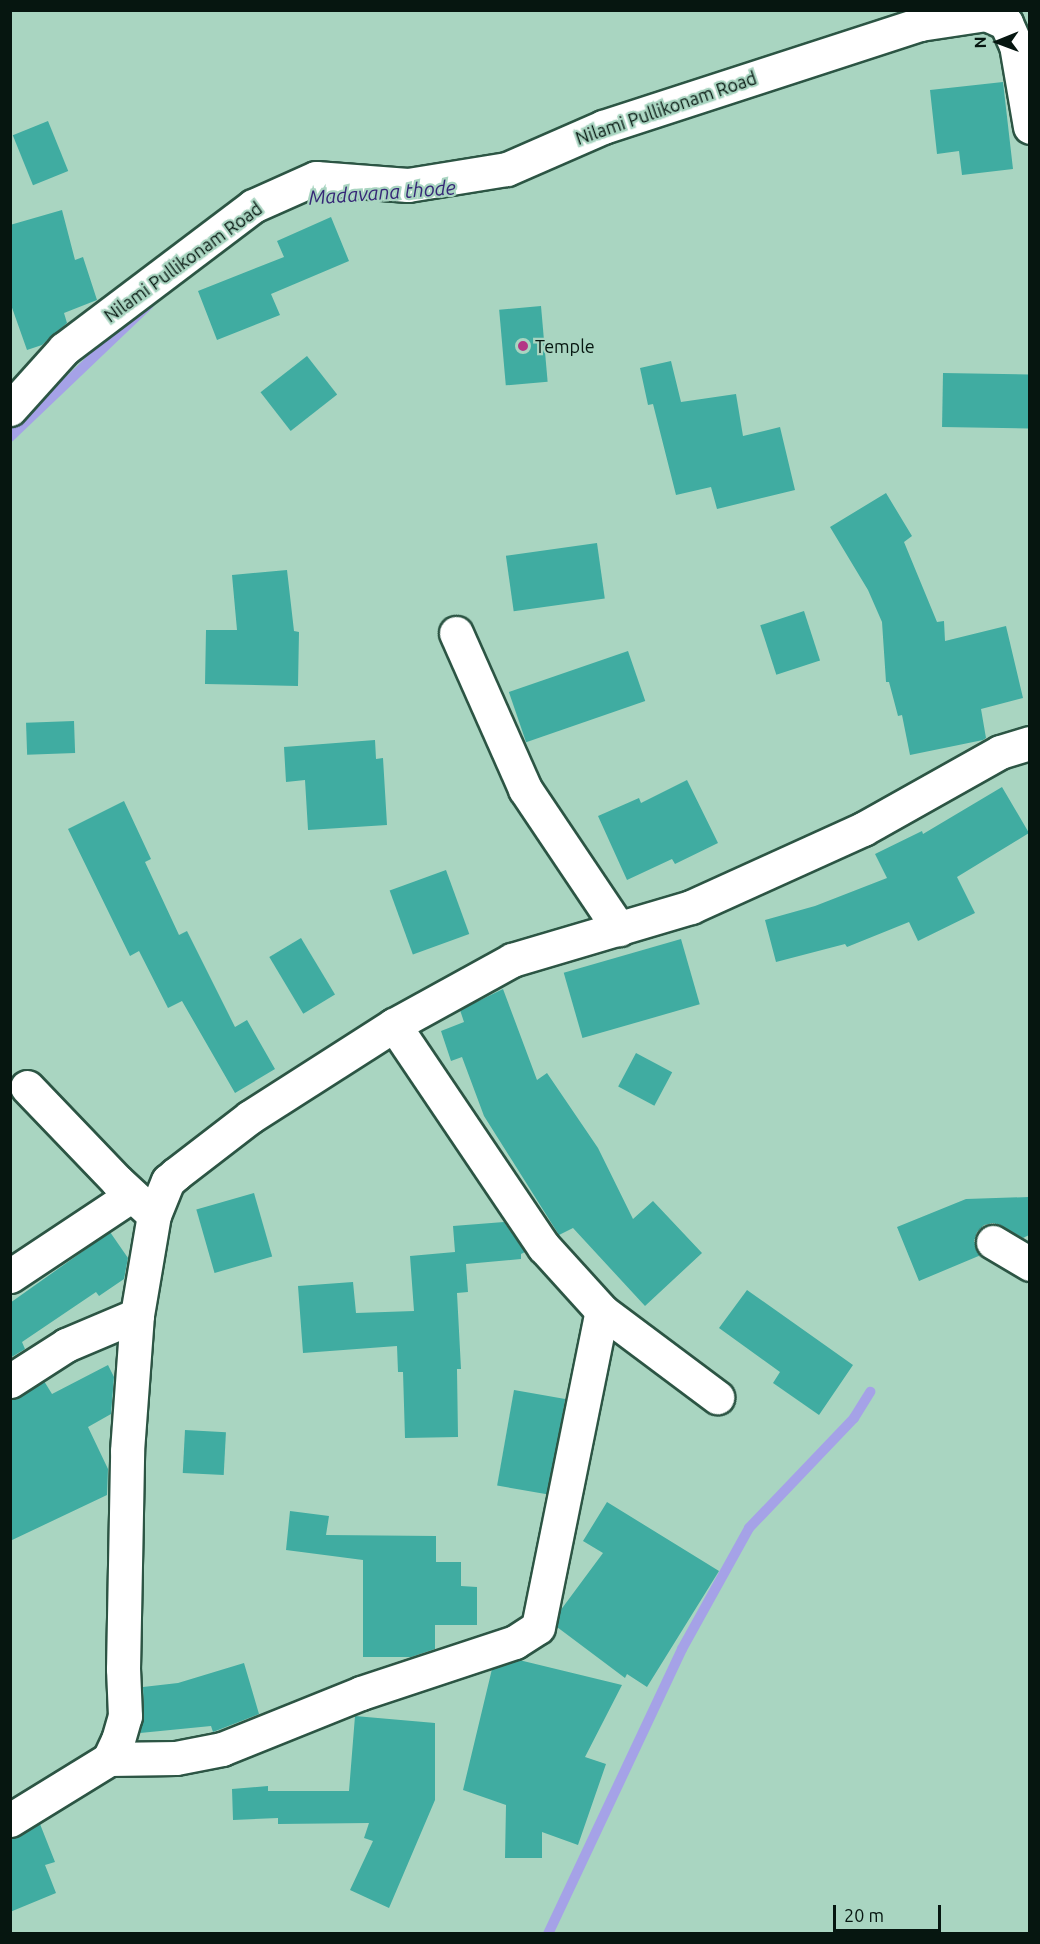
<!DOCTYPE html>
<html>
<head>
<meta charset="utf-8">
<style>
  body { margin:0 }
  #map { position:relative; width:1040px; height:1944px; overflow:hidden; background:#a9d5c1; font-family:Ubuntu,sans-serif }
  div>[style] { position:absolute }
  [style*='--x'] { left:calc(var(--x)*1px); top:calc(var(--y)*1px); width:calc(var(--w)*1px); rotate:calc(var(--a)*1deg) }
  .stream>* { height:10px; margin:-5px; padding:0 5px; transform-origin:5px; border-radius:5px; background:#a5a2e7 }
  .building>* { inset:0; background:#40aca1; transform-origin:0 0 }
  .roads { filter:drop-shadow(2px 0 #2c5544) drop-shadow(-2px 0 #2c5544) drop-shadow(0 2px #2c5544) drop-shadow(0 -2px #2c5544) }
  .street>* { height:33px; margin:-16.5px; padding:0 16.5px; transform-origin:16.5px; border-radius:16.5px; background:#fff }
  .dots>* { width:16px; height:16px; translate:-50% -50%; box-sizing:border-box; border:3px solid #a9d5c1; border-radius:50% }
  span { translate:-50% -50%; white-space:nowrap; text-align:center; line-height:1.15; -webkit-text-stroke:4.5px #a9d5c1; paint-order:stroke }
  .street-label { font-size:18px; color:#061610 }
  .poi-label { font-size:18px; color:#061610 }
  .left { translate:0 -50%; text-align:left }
  .water-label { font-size:20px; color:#362877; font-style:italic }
  .frame { position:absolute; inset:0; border:12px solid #061610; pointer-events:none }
  .north { position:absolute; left:968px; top:12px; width:60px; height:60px; -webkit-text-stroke:4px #a9d5c1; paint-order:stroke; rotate:269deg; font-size:16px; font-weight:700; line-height:24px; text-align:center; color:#061610 }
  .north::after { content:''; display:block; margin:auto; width:21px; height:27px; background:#061610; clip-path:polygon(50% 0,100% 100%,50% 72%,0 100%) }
  .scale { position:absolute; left:833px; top:1905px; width:108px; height:27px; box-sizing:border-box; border:3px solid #061610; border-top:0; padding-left:8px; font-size:18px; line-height:21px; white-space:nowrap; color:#061610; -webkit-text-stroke:4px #a9d5c1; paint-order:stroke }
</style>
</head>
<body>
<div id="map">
  <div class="stream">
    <div style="--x:10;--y:437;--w:192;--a:-43.7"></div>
    <div style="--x:548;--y:1934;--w:315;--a:-64.8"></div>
    <div style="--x:682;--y:1649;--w:138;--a:-61"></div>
    <div style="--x:749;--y:1528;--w:152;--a:-46.3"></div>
    <div style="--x:854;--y:1418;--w:31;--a:-58"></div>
  </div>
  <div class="building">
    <div style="clip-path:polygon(1003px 82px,1013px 169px,962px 175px,959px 151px,937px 154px,930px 90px)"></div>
    <div style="left:48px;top:121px;width:54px;height:38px;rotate:68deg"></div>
    <div style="clip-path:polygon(62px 210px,75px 260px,83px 257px,97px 300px,64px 313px,67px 323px,42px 345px,27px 350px,10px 302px,10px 225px)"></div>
    <div style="clip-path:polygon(331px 217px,349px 261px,271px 294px,280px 315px,217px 340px,198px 291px,284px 257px,277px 241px)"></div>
    <div style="left:541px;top:306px;width:76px;height:42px;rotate:85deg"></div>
    <div style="left:307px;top:356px;width:49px;height:59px;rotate:52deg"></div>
    <div style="clip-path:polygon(671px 361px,681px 402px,736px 394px,743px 436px,780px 427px,795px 490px,717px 509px,711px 487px,676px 495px,653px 404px,648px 405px,640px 368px)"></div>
    <div style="left:943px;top:373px;width:86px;height:54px;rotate:1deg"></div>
    <div style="clip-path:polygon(886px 493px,912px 536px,904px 542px,937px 622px,944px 621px,945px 641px,1006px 626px,1023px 698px,981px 709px,986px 738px,983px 740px,910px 755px,902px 715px,898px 716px,889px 682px,886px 682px,882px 622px,868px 590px,830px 527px)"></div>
    <div style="left:597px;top:543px;width:56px;height:92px;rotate:82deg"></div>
    <div style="clip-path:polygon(287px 570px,294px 631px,299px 632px,298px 686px,205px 684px,206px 630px,237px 630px,232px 575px)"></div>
    <div style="left:804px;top:611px;width:52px;height:46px;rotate:72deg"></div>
    <div style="left:628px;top:651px;width:53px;height:126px;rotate:71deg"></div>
    <div style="left:74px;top:721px;width:32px;height:48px;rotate:88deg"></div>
    <div style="clip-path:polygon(375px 740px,376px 759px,383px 758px,387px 825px,308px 830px,305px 780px,286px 782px,284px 747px)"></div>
    <div style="clip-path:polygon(687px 780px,718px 843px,675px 864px,672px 859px,627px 880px,598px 816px,639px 798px,641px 803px)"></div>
    <div style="clip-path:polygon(1002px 787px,1029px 833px,957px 877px,975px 913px,918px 941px,909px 922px,847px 947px,845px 944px,776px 962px,765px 920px,815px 906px,887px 878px,875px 854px,922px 831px,923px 834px)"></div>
    <div style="clip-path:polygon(124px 801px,151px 859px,145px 862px,179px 935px,187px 931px,235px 1027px,247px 1020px,275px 1069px,235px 1093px,182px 1001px,168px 1008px,139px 951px,130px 956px,68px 829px)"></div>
    <div style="left:446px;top:870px;width:68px;height:60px;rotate:70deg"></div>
    <div style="left:301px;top:938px;width:66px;height:37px;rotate:59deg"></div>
    <div style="left:681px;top:939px;width:68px;height:122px;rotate:74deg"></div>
    <div style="clip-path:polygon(503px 989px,537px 1080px,547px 1073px,598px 1148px,633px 1219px,653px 1201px,702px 1253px,645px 1306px,573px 1228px,559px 1235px,484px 1116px,462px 1057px,451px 1061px,441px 1031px,464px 1022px,460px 1010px)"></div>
    <div style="left:636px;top:1053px;width:41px;height:38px;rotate:28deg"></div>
    <div style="left:254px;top:1193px;width:66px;height:60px;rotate:74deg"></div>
    <div style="clip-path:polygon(1029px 1197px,1029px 1235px,1023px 1238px,1002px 1226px,993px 1223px,984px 1225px,977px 1232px,974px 1241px,981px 1255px,919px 1281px,897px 1227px,966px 1199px)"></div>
    <div style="clip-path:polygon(504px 1222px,525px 1252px,521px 1254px,521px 1259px,466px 1264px,468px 1292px,457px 1293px,461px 1369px,457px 1369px,458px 1437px,405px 1438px,403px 1372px,398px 1372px,397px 1346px,303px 1353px,298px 1286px,353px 1282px,356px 1313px,414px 1311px,410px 1256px,455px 1252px,453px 1226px)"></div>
    <div style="clip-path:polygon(110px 1232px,128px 1258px,124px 1279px,99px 1296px,96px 1292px,22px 1342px,25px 1349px,10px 1358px,10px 1303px)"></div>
    <div style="clip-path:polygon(747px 1290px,853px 1365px,819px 1415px,773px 1383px,780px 1372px,719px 1328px)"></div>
    <div style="clip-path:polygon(108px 1365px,114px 1377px,111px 1414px,88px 1427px,108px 1469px,107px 1495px,10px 1541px,10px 1400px,44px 1381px,52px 1394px)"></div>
    <div style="left:514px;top:1390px;width:52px;height:97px;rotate:10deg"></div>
    <div style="left:185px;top:1430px;width:41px;height:43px;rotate:3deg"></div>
    <div style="clip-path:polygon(607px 1502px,719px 1571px,647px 1687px,627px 1674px,625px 1678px,557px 1627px,560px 1611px,603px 1553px,583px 1541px)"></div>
    <div style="clip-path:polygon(290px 1511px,329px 1516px,326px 1535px,436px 1536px,436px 1562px,461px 1562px,461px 1586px,477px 1587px,477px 1625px,435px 1625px,435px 1649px,411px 1657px,363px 1657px,363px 1560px,286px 1550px)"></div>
    <div style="clip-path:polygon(519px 1660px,622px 1685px,585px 1757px,606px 1764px,578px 1845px,542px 1832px,542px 1858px,505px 1858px,506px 1805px,463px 1790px,492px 1669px)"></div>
    <div style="clip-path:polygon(244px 1663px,259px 1714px,213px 1732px,211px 1726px,140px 1733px,144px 1716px,143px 1687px,178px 1683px)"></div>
    <div style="clip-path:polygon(355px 1716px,435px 1723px,435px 1800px,389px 1908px,350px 1890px,373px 1841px,364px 1838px,369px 1823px,278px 1824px,278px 1818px,233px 1820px,232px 1789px,268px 1786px,268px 1791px,349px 1791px)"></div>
    <div style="clip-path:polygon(40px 1824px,55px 1862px,45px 1865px,56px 1893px,10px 1912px,10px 1839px)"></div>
  </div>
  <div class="roads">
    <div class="street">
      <div style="--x:920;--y:24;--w:67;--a:-8.6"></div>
      <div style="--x:986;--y:14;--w:22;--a:24"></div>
      <div style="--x:1006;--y:23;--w:24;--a:66"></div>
      <div style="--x:1016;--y:45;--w:83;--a:80.3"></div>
      <div style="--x:10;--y:409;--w:81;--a:-48"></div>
      <div style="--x:64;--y:349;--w:237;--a:-37.1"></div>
      <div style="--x:253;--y:206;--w:69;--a:-24"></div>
      <div style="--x:316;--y:178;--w:92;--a:4.4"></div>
      <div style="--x:408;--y:185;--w:100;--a:-9.2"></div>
      <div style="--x:507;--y:169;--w:105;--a:-23.6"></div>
      <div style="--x:603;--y:127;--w:333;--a:-18"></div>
      <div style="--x:920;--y:24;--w:15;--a:-70"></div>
      <div style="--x:456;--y:633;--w:171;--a:66.1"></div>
      <div style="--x:525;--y:789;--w:169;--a:56.1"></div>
      <div style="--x:394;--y:1025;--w:268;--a:56"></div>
      <div style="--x:544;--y:1247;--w:86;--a:47.8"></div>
      <div style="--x:602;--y:1311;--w:144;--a:36.8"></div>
      <div style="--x:27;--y:1087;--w:130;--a:46.2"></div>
      <div style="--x:117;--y:1181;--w:50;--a:42.6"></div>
      <div style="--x:993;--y:1242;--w:43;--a:30.7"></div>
      <div style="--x:10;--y:1276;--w:146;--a:-33.6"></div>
      <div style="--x:10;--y:1381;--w:67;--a:-32.7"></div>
      <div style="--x:66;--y:1345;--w:77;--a:-22.9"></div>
      <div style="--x:137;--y:1315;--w:101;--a:-80.4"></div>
      <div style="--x:154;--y:1215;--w:37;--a:-68"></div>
      <div style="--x:168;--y:1181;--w:11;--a:-41"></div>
      <div style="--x:176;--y:1174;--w:93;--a:-37.6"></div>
      <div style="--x:250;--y:1117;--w:171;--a:-32.6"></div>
      <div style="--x:394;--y:1025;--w:135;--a:-28.8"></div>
      <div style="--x:512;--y:960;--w:187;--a:-16.5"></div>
      <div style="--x:691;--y:907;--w:189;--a:-24.4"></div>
      <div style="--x:863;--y:829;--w:157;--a:-29.3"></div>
      <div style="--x:1000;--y:752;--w:31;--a:-17"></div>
      <div style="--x:109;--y:1759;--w:67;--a:-0.9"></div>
      <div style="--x:176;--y:1758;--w:47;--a:-11.1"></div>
      <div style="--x:222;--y:1749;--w:150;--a:-21.9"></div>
      <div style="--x:361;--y:1693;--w:162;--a:-18.3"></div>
      <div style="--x:515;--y:1642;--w:27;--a:-33"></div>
      <div style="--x:538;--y:1627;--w:322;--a:-78.6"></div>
      <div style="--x:10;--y:1820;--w:116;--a:-31.6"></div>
      <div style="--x:109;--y:1759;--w:21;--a:-65"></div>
      <div style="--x:118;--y:1740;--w:25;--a:-74"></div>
      <div style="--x:125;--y:1716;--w:47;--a:-92.4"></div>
      <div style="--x:123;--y:1669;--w:218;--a:-88.9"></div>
      <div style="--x:127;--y:1451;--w:136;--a:-85.8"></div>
    </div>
  </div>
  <div class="dots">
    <div style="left:523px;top:346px;background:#b43786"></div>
  </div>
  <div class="street-label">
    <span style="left:666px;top:108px;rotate:-19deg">Nilami Pullikonam Road</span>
    <span style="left:183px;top:262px;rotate:-36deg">Nilami Pullikonam Road</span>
  </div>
  <div class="poi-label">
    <span class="left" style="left:535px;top:346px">Temple</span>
  </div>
  <div class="water-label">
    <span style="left:382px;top:192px;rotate:-4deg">Madavana thode</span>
  </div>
  <div class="frame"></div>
  <div class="north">N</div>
  <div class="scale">20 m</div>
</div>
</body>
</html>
